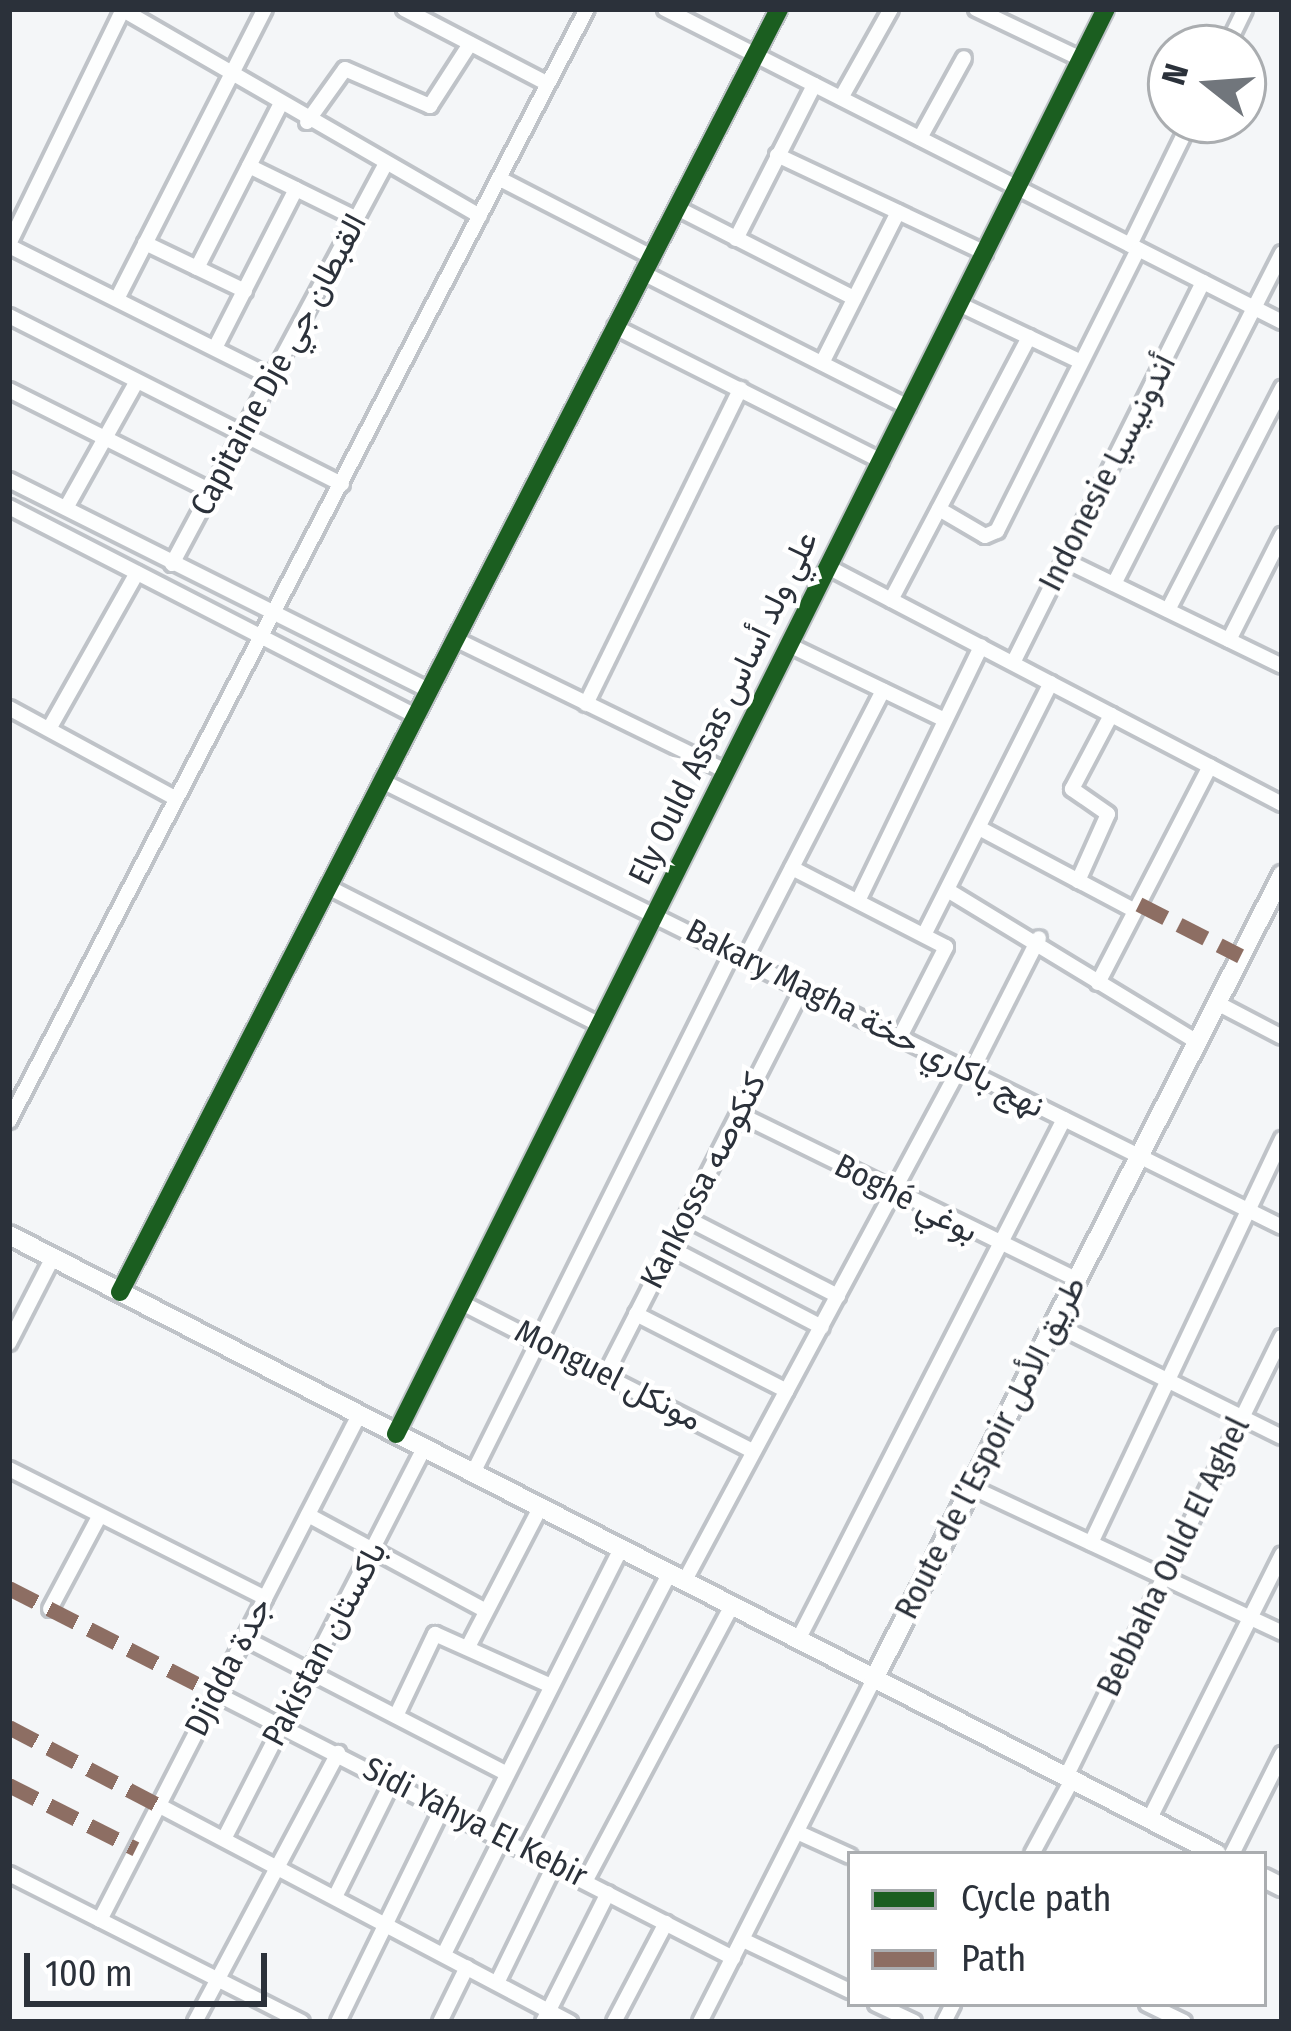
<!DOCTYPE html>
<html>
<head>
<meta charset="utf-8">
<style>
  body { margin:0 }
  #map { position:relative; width:1291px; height:2031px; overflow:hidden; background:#f4f6f8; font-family:"Fira Sans Condensed",Vazirmatn,sans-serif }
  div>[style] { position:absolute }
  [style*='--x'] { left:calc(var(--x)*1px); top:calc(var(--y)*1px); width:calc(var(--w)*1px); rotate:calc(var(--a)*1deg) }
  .roads { filter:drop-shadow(3px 0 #bfc3c8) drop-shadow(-3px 0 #bfc3c8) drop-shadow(0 3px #bfc3c8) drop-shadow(0 -3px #bfc3c8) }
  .street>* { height:14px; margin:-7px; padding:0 7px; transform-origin:7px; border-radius:7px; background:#fdfefe }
  .secondary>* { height:18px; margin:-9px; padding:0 9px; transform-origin:9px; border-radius:9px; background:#fdfefe }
  .quiet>* { height:15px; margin-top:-7.5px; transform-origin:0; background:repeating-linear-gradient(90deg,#8d6e63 0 30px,transparent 0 45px) }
  .cycleway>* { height:18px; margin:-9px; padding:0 9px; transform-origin:9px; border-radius:9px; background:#1b5e20 }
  span { translate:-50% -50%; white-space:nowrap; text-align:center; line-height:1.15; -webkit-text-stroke:9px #fff; paint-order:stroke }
  .street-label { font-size:33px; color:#2b313a }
  .frame { position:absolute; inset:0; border:12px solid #2b313a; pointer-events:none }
  .legend { position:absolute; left:847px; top:1851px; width:420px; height:156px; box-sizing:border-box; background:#fff; border:3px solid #aaadb0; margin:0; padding:15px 21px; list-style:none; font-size:36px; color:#2b313a }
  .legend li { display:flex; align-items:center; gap:24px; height:60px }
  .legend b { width:60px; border:3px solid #aaadb0 }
  .north { position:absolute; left:1147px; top:24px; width:120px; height:120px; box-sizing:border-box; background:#fff; border:3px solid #aaadb0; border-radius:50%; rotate:287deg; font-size:33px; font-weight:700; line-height:48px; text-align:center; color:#2b313a }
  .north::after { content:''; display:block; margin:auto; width:42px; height:54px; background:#71767c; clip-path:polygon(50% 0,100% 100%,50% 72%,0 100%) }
  .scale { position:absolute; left:24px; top:1953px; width:243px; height:54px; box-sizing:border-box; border:6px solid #2b313a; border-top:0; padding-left:15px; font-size:36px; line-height:42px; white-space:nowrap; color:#2b313a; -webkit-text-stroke:9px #fff; paint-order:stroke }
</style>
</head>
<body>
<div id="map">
  <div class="roads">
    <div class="street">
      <div style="--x:404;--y:9;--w:162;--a:27.5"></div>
      <div style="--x:665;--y:9;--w:692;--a:26.9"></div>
      <div style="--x:976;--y:9;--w:116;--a:25.5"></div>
      <div style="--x:123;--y:10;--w:412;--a:30"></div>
      <div style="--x:1226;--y:48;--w:43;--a:-64"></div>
      <div style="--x:841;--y:98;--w:102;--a:-60.7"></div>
      <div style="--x:307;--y:122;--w:65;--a:-54.4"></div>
      <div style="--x:345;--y:69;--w:93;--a:23.5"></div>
      <div style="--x:430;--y:106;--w:74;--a:-57.2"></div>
      <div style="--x:920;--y:138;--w:91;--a:-61.2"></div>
      <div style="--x:777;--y:155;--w:230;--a:25.2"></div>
      <div style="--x:249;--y:166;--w:52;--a:26.1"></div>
      <div style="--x:500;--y:179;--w:171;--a:27.2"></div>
      <div style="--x:677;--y:208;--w:199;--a:27"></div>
      <div style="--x:736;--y:239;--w:173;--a:-63.1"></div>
      <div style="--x:145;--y:243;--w:111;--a:25.6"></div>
      <div style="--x:9;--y:244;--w:261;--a:-64.1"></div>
      <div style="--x:1130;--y:245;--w:139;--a:-64"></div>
      <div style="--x:9;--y:246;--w:295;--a:26.6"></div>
      <div style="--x:197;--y:268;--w:181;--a:-63"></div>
      <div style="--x:643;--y:273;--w:297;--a:26.8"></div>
      <div style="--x:117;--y:299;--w:326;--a:-63"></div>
      <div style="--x:959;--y:304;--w:135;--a:25.4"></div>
      <div style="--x:9;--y:316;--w:373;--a:26.8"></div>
      <div style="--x:615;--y:327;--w:298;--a:26.7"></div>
      <div style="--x:215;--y:348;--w:178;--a:-63"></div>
      <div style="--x:296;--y:189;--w:68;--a:26.2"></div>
      <div style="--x:822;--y:363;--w:169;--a:-63.3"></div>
      <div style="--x:9;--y:390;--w:228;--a:26.6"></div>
      <div style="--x:9;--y:480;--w:470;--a:26.6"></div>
      <div style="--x:9;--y:507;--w:457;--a:27.2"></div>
      <div style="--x:66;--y:508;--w:143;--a:-60.8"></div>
      <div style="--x:939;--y:509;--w:53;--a:30.4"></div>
      <div style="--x:985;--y:536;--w:13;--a:-23"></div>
      <div style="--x:997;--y:531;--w:315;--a:-63.4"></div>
      <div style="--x:1064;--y:560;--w:242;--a:25.9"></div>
      <div style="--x:172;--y:564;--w:454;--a:-61.9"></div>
      <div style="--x:828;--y:567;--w:512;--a:27.57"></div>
      <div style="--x:1114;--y:584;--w:371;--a:-63.1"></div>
      <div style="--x:891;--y:600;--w:297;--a:-62.3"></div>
      <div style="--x:1168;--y:610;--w:250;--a:-62.8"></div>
      <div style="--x:455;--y:639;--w:301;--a:26"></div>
      <div style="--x:1229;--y:640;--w:118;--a:-63.2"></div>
      <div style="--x:789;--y:645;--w:173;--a:25.7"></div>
      <div style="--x:1013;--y:663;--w:426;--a:-63.5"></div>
      <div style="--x:586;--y:704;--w:351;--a:-63.9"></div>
      <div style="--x:9;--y:708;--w:189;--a:28.5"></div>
      <div style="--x:49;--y:729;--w:179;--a:-60.6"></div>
      <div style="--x:382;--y:781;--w:1004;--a:26.36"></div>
      <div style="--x:981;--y:829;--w:174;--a:28"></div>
      <div style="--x:792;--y:868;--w:173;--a:27.2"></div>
      <div style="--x:946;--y:947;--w:101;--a:117.1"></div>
      <div style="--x:1078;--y:881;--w:73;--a:-65.9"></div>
      <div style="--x:1108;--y:814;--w:44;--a:-145.2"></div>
      <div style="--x:1072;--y:789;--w:84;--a:-62.2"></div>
      <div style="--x:328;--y:887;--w:305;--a:26.9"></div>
      <div style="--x:949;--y:891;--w:290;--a:31.3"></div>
      <div style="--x:858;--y:901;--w:283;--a:-64.2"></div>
      <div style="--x:924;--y:935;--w:282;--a:-63.3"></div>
      <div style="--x:745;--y:959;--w:302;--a:-62.8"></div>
      <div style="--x:1098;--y:983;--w:244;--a:-62.7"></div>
      <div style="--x:1217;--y:1003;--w:73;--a:27.6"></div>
      <div style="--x:971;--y:1072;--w:150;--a:-63.1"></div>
      <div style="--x:739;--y:1114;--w:375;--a:26.1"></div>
      <div style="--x:9;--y:1121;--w:1253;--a:-62.54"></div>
      <div style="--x:686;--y:1218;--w:171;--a:27.2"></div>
      <div style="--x:670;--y:1248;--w:171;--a:27.5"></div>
      <div style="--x:120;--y:1292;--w:1442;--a:-62.81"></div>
      <div style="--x:462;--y:1303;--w:326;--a:27"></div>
      <div style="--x:636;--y:1314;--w:169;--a:27"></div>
      <div style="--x:1054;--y:1324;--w:254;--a:26.4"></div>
      <div style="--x:9;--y:1343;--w:97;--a:-62.9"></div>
      <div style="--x:606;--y:1374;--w:433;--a:-63"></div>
      <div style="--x:396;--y:1434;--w:1592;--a:-63.52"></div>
      <div style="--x:9;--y:1469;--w:287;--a:26.7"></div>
      <div style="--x:473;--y:1473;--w:581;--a:-63.52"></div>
      <div style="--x:971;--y:1487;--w:344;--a:25.1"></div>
      <div style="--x:308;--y:1515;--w:202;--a:28.3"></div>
      <div style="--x:1091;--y:1543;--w:447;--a:-64.7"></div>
      <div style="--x:684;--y:1582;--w:584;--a:-61.81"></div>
      <div style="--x:50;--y:1609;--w:106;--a:-62"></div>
      <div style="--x:244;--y:1638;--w:296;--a:27.3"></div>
      <div style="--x:798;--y:1640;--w:585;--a:-62.95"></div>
      <div style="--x:469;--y:1645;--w:154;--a:-62.6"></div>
      <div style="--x:215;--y:1693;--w:582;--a:27.09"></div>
      <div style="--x:396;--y:1716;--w:91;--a:-64.6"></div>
      <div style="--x:435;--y:1634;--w:127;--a:24.1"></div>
      <div style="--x:1066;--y:1777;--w:490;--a:-63.9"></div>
      <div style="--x:158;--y:1805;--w:466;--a:27.8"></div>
      <div style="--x:1149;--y:1820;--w:297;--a:-63.4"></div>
      <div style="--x:482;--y:1825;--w:309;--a:-63.3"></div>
      <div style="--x:797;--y:1832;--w:58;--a:24.4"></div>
      <div style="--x:224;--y:1839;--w:439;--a:-62.9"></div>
      <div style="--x:527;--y:1848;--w:309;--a:-62.6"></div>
      <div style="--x:1032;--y:1854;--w:84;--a:-61.6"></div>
      <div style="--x:1232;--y:1854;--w:112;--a:-63.4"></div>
      <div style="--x:9;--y:1874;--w:328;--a:26.8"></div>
      <div style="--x:586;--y:1880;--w:311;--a:-62"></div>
      <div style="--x:336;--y:1895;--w:128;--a:-63.6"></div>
      <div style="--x:100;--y:1920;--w:568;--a:-62.85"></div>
      <div style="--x:743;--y:1940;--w:119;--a:25.5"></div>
      <div style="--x:444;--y:1954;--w:132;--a:-63.4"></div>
      <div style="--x:497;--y:1983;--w:132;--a:-64"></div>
      <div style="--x:876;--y:2004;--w:42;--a:25.3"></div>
      <div style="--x:1147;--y:2004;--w:41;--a:25.9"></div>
      <div style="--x:195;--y:2022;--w:305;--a:-62"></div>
      <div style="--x:338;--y:2022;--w:242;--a:-64"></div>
      <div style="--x:440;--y:2022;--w:61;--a:-63.9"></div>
      <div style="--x:543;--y:2022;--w:144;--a:-63.3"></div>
      <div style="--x:614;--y:2022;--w:112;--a:-62.3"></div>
      <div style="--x:700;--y:2022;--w:385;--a:-63.1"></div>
      <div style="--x:944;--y:2022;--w:20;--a:-63"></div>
    </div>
    <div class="secondary">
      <div style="--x:9;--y:1235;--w:1357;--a:27.13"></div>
      <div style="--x:874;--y:1679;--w:902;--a:-63.09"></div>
      <div style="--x:1264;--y:1878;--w:20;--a:27"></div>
    </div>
  </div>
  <div class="quiet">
    <div style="--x:1139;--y:904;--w:114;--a:27"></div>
    <div style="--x:9;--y:1588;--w:231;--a:27"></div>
    <div style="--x:9;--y:1727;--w:168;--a:27.6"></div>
    <div style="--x:9;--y:1785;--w:142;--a:26.7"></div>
  </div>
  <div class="cycleway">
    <div style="--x:120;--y:1292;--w:1442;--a:-62.81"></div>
    <div style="--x:396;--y:1434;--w:1592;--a:-63.52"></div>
  </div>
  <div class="street-label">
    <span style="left:279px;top:365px;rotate:-62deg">Capitaine Dje القبطان جي</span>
    <span style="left:1108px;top:473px;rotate:-63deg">Indonesie أندونيسيا</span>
    <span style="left:724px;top:708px;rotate:-64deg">Ely Ould Assas علي ولد أساس</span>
    <span style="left:865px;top:1019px;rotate:27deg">Bakary Magha نهج باكاري حخة</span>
    <span style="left:704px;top:1181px;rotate:-63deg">Kankossa كنكوصه</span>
    <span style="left:906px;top:1199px;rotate:27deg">Boghé بوغي</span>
    <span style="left:608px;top:1376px;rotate:27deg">Monguel مونكل</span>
    <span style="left:991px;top:1448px;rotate:-63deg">Route de l’Espoir طريق الأمل</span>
    <span style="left:1174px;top:1557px;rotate:-64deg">Bebbaha Ould El Aghel</span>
    <span style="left:325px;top:1644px;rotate:-62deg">Pakistan باكستان</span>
    <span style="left:229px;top:1667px;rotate:-63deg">Djidda جدة</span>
    <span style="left:475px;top:1823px;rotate:27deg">Sidi Yahya El Kebir</span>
  </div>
  <div class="frame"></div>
  <ul class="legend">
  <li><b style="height:15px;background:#1b5e20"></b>Cycle path</li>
  <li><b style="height:15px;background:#8d6e63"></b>Path</li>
  </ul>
  <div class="north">N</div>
  <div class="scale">100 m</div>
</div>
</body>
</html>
